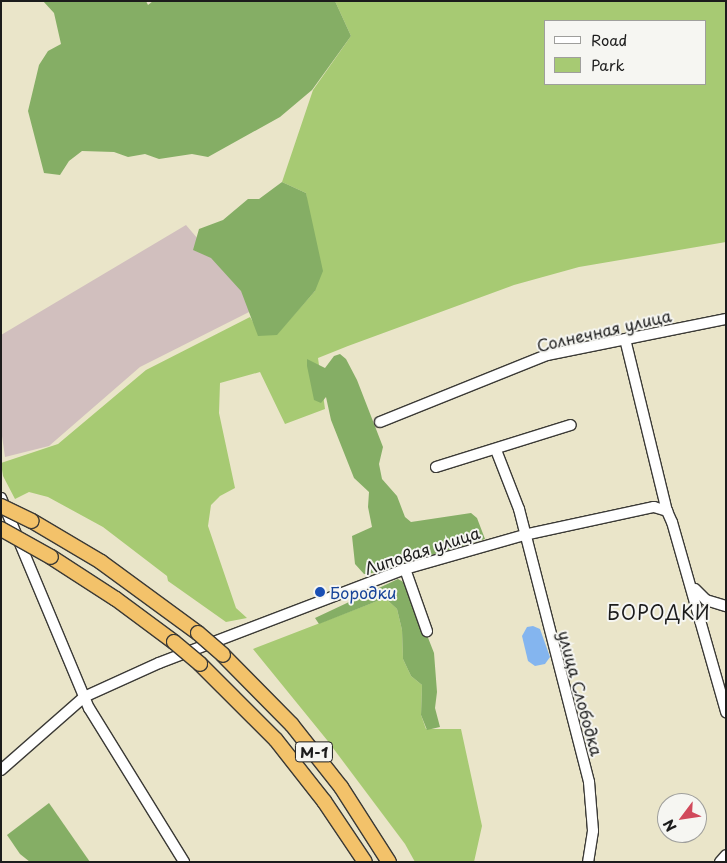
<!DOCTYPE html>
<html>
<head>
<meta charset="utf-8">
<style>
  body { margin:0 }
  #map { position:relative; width:727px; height:863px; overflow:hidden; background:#eae5c9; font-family:"Playpen Sans",sans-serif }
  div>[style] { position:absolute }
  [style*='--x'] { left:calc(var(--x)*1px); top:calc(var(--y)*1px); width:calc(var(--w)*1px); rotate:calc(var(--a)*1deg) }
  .industrial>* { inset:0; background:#d1bfbe }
  .green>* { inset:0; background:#a7ca73 }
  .forest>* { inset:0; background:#85ae65 }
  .water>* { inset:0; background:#84b5ef }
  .roads { filter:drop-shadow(1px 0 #3b3a36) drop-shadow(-1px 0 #3b3a36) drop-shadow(0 1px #3b3a36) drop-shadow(0 -1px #3b3a36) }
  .minor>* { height:10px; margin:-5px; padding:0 5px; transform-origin:5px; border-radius:5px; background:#fff }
  .highway>* { height:14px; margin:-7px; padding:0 7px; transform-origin:7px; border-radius:7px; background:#f3c26a }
  .bridges { filter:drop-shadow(1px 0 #3b3a36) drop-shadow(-1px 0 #3b3a36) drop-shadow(0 1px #3b3a36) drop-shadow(0 -1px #3b3a36) }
  .highway-bridge>* { height:14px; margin:-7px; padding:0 7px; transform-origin:7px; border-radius:7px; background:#f3c26a }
  .dots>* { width:14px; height:14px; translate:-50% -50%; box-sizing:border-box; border:2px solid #f6f6f2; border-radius:50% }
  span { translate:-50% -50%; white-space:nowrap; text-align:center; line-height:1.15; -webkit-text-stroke:4px #f6f6f2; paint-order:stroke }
  .shield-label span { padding:1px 4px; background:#f6f6f2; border:1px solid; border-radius:4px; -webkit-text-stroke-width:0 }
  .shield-label { font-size:15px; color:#1c1c1c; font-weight:700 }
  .street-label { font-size:16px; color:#1c1c1c }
  .transit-label { font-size:16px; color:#164399 }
  .left { translate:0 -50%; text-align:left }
  .quarter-label { font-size:19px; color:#1c1c1c; letter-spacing:1px }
  .frame { position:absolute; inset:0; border:2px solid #1c1c1c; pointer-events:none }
  .legend { position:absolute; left:544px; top:20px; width:162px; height:65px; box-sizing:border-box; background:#f6f6f2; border:1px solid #9f9f9c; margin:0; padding:6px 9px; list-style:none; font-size:15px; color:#1c1c1c }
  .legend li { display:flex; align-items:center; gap:10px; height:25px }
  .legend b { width:25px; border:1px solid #9f9f9c }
  .north { position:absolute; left:657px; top:793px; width:50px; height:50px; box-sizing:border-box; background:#f6f6f2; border:1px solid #9f9f9c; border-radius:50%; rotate:239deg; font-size:14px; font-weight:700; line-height:20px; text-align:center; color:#1c1c1c }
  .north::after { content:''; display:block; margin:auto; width:18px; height:22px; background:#d1495b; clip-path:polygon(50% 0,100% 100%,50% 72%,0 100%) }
</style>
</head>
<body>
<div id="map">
  <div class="industrial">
    <div style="clip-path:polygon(186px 225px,257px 308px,140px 367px,49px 446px,5px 457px,1px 429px,1px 335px)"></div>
  </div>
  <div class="green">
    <div style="clip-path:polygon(evenodd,335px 1px,726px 1px,726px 242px,579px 267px,514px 285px,348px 346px,318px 358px,325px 409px,285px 424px,260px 372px,220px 383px,219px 413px,235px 488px,220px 496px,211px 505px,208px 526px,236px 608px,247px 618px,226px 622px,168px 581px,167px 576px,103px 527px,48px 497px,29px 492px,15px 499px,3px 476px,1px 463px,58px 444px,146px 370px,250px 317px,256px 327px,276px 335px,315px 291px,306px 193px,282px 182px,313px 90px,351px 36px,335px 1px,546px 21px,706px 21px,706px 84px,546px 84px,546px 21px)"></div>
    <div style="clip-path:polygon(385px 598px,397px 609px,402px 630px,403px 659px,411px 676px,422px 685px,421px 715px,426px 729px,461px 729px,482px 826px,474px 862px,415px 862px,405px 844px,327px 740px,253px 649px)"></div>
  </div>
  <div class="forest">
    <div style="clip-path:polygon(43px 1px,146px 1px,148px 5px,153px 1px,335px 1px,351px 36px,312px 90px,280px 117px,208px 157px,192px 154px,159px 159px,145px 154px,128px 157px,114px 152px,82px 151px,69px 161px,60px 175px,44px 173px,28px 111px,39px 65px,48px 51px,61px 44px,54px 13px)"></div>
    <div style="clip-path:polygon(282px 182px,306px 193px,323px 271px,315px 291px,277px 335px,258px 336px,241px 291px,211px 258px,193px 250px,199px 229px,223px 220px,248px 199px,259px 199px)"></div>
    <div style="clip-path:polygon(340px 354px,346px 359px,357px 380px,383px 447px,379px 464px,382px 479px,397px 496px,405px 517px,411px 522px,471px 513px,477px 518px,485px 539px,372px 573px,364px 574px,355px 564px,352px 536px,372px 527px,368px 507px,369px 492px,354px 478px,331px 420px,326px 397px,321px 403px,314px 400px,307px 366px,307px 359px,325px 368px,334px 356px)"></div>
    <div style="clip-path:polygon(398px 579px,407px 584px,434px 653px,437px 692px,435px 708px,440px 727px,427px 730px,421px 715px,422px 685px,411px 676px,403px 659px,402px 630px,397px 609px,385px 598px,319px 624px,315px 618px)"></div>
    <div style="clip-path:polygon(49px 803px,90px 862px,30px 862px,20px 854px,7px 835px)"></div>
  </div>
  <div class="water">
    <div style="clip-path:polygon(533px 626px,540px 629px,550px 657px,545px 664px,535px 666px,528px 661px,522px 636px,527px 627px)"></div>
  </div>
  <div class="roads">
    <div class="minor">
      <div style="--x:625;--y:339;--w:177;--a:76.3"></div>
      <div style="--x:380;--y:422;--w:180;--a:-21.9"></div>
      <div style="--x:547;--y:355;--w:183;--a:-11.4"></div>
      <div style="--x:496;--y:450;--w:63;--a:68.7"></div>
      <div style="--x:519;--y:509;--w:282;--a:75.6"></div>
      <div style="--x:589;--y:782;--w:49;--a:85.3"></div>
      <div style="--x:593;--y:831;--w:31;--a:99"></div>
      <div style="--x:436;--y:467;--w:141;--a:-17.3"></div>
      <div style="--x:1;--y:498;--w:228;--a:67.3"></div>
      <div style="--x:89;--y:708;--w:181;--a:58.3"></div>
      <div style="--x:405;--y:569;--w:66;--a:70.5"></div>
      <div style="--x:695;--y:589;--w:16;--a:45"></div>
      <div style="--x:706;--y:600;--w:21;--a:17"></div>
      <div style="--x:1;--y:770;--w:111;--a:-41.3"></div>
      <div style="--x:84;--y:697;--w:82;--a:-24.4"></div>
      <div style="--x:159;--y:663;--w:263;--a:-20.9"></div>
      <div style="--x:405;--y:569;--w:124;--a:-15.9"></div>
      <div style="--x:524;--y:535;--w:133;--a:-12.2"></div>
      <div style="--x:654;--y:507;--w:14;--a:17"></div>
      <div style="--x:667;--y:511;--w:12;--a:66"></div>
      <div style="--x:672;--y:522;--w:198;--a:74.1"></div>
      <div style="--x:720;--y:862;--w:9;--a:-49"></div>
    </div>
    <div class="highway">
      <div style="--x:32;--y:521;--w:80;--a:30.7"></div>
      <div style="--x:101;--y:562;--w:120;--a:36.2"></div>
      <div style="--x:51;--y:557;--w:77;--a:32.9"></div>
      <div style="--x:116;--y:599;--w:72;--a:36.6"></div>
      <div style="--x:223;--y:655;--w:98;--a:45.4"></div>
      <div style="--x:292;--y:725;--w:79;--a:51.7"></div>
      <div style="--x:341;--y:787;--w:89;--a:57.4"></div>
      <div style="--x:200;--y:664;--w:107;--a:45"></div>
      <div style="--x:276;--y:740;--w:78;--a:51.8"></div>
      <div style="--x:324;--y:801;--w:73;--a:56.1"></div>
    </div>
  </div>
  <div class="bridges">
    <div class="highway-bridge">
      <div style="--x:1;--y:506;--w:34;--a:26"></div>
      <div style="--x:1;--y:529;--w:57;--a:29.2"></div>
      <div style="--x:198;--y:633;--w:33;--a:41"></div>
      <div style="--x:174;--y:642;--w:34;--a:40"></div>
    </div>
  </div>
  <div class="dots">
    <div style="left:320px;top:592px;background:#1a4fb4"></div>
  </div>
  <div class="shield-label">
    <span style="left:314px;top:752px">М-1</span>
  </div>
  <div class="street-label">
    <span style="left:604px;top:330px;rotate:-13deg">Солнечная улица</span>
    <span style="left:422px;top:550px;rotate:-18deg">Липовая улица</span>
    <span style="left:581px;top:693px;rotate:75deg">улица Слободка</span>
  </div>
  <div class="transit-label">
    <span class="left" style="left:330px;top:592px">Бородки</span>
  </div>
  <div class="quarter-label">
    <span style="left:659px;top:613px">БОРОДКИ</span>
  </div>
  <div class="frame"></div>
  <ul class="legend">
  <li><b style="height:6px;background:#fff"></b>Road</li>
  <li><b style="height:14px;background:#a7ca73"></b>Park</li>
  </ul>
  <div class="north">N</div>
</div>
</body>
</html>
